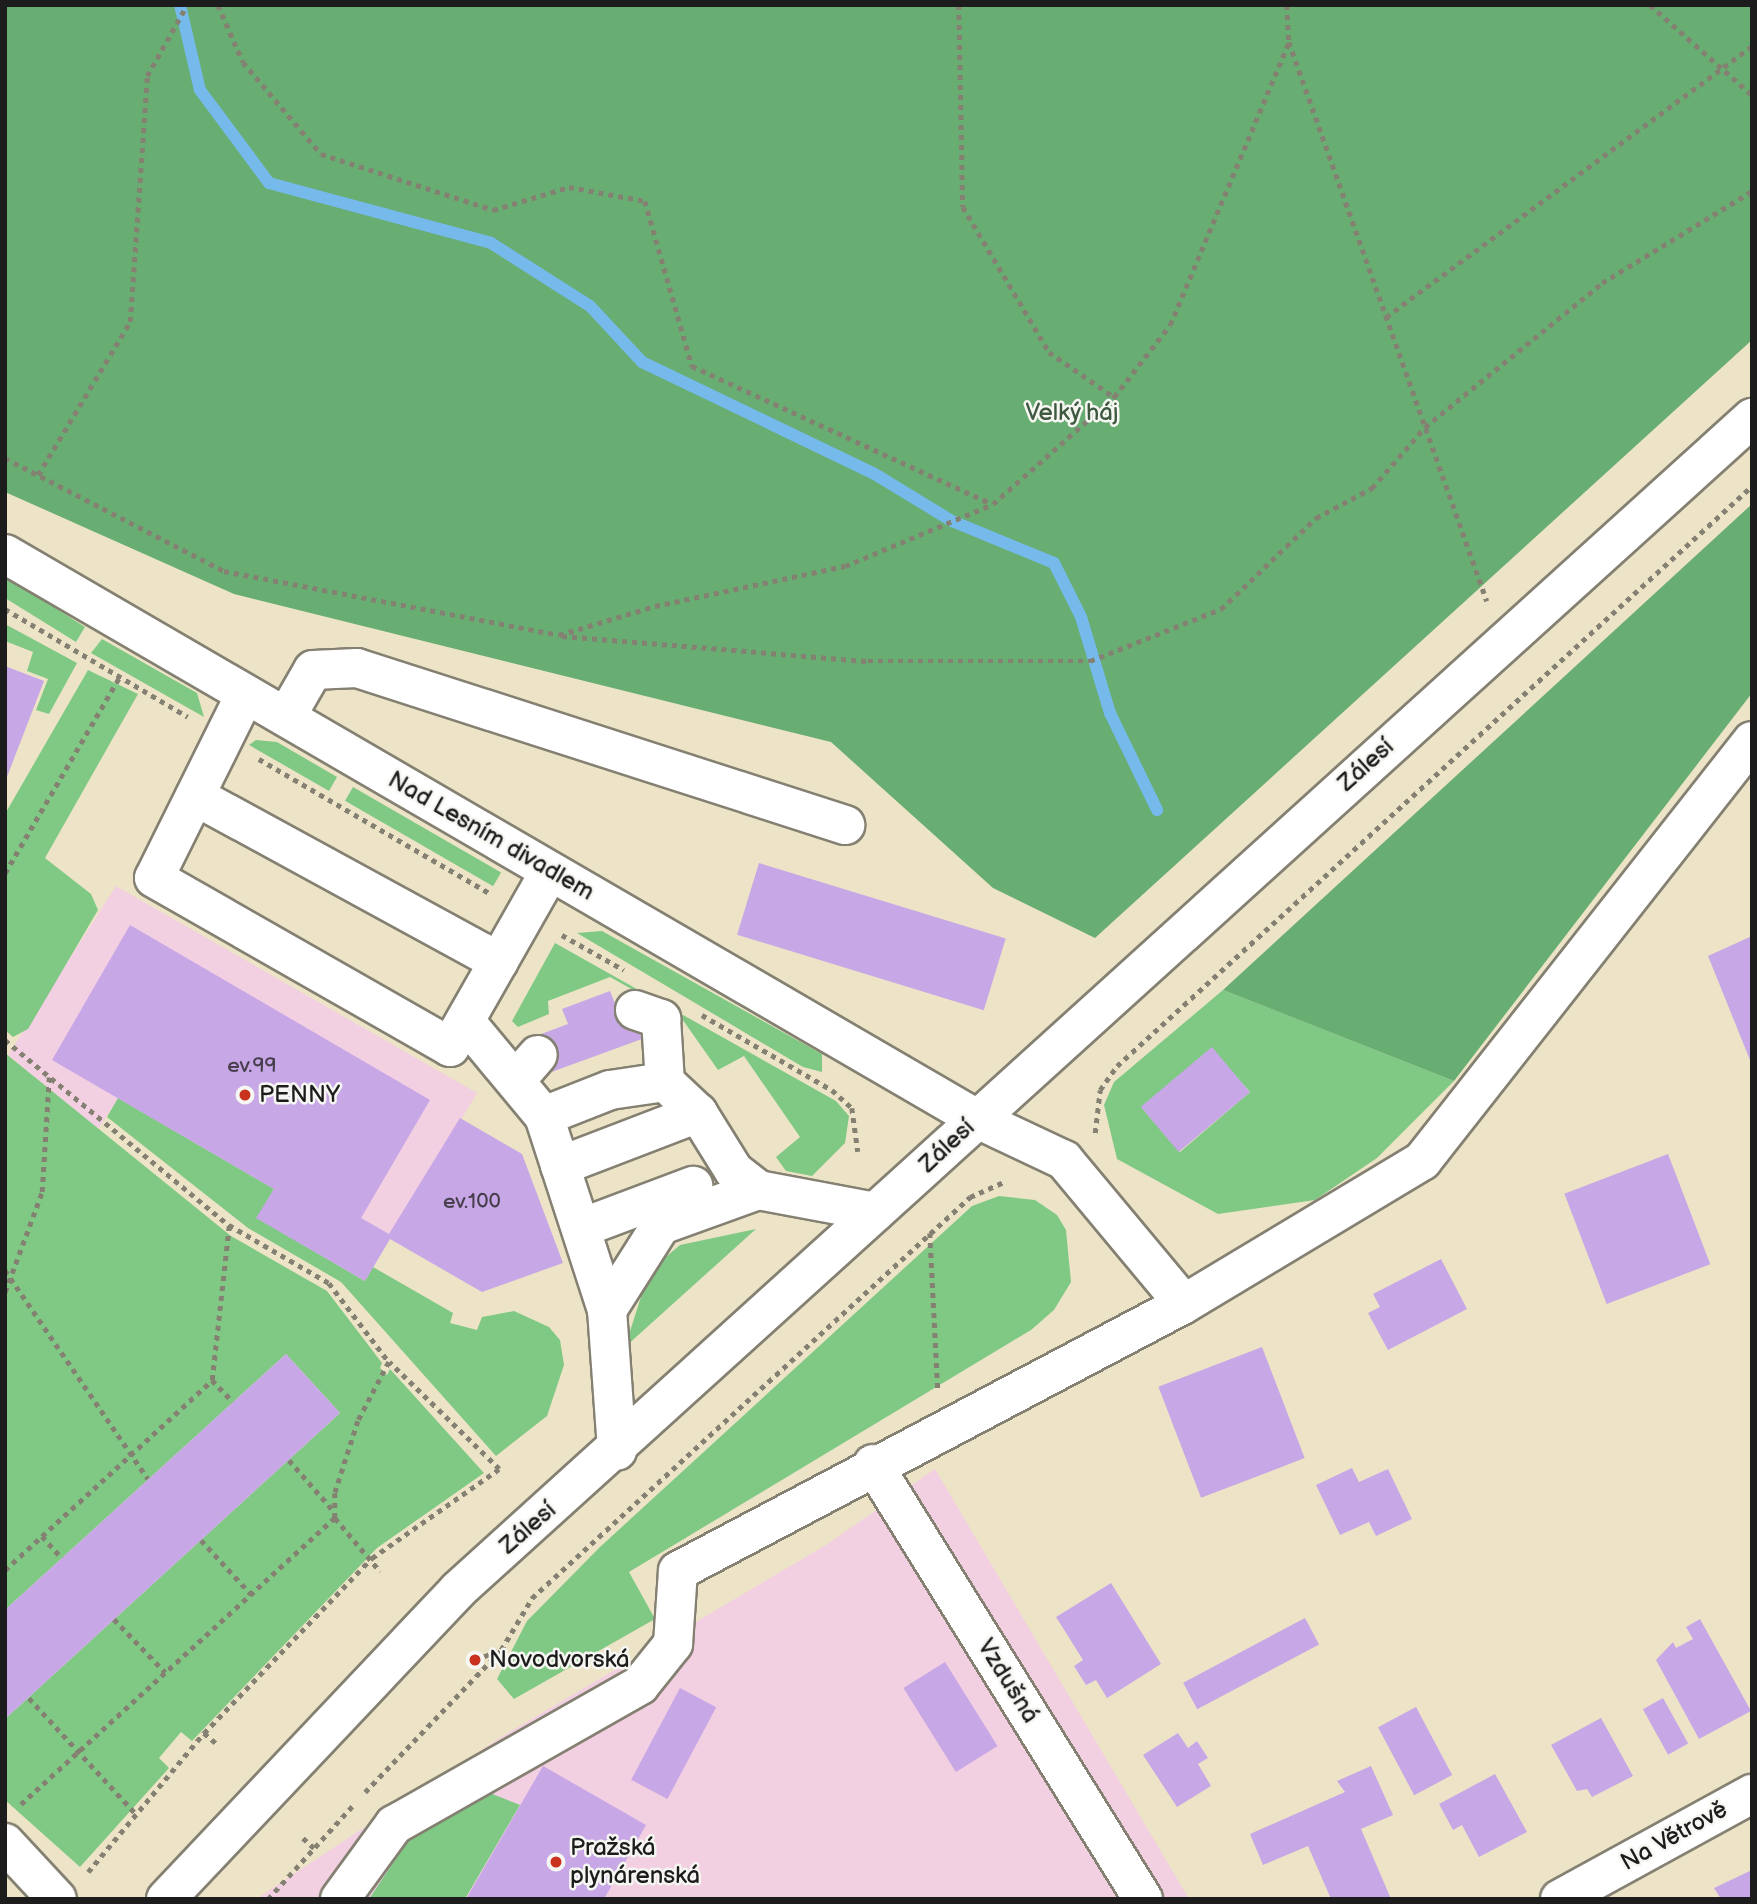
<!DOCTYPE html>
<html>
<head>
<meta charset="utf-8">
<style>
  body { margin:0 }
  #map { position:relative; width:1757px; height:1904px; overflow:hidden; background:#ede4c7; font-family:"Balsamiq Sans",sans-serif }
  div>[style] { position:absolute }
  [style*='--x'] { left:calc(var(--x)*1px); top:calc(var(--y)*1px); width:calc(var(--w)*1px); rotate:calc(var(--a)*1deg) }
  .built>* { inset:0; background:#f2cfe1 }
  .green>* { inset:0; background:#80c985; transform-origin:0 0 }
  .forest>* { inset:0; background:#68ad72 }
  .stream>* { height:12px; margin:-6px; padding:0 6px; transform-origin:6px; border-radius:6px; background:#76b9eb }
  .building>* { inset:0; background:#c7a7e6; transform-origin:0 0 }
  .path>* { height:4.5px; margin-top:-2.25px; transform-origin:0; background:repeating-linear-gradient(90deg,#848072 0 5px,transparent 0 10px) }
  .roads { filter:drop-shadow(2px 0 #848072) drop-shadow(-2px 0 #848072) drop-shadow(0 2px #848072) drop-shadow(0 -2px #848072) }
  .minor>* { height:38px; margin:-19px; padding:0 19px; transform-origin:19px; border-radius:19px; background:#fff }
  .major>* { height:38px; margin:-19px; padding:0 19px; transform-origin:19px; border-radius:19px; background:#fff }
  .dots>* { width:19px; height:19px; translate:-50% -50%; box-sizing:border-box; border:4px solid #f6f6f2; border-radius:50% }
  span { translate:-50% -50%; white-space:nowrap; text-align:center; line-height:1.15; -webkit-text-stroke:5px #f6f6f2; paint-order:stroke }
  .number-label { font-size:21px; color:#473f4e }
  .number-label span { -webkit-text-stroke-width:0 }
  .park-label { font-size:24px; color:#3f5941 }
  .street-label { font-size:24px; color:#1c1c1c }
  .poi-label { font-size:24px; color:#1c1c1c }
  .left { translate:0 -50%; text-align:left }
  .frame { position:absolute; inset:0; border:7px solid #1c1c1c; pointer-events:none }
</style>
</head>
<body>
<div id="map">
  <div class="built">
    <div style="clip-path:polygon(116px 886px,477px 1093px,365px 1281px,256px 1218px,274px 1188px,119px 1098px,98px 1129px,8px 1055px)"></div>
    <div style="clip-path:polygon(935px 1469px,1189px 1899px,256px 1899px,503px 1736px,826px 1545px)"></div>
  </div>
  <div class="green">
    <div style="clip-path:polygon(5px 576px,85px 627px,76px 642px,5px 598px)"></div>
    <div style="clip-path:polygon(5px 624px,77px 663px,49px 714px,36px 710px,48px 679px,27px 671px,33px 652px,5px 641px)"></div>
    <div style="clip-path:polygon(102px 639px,197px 693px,204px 717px,91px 653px)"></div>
    <div style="clip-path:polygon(88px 670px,138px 694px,45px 858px,91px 894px,98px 910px,28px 1029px,13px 1037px,5px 1030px,5px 814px)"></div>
    <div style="clip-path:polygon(256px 740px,277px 742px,337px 777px,329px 791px,249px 745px)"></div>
    <div style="left:353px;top:787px;width:171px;height:16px;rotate:30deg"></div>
    <div style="clip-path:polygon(602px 931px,822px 1054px,822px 1072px,803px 1067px,577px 933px)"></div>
    <div style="clip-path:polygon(555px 943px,836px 1101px,849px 1116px,845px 1143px,812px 1176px,786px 1171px,776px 1157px,800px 1137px,744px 1056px,718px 1070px,680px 1016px,610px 977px,548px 1001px,549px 1014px,518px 1027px,512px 1021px)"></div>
    <div style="clip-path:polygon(evenodd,1223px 990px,1454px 1081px,1377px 1158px,1315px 1200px,1218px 1214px,1117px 1159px,1104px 1105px,1114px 1082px,1223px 990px,1211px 1048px,1250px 1092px,1180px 1152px,1142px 1108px,1211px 1048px)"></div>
    <div style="clip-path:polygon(5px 1053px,231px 1236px,327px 1291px,382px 1363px,380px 1368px,387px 1375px,390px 1369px,484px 1473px,377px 1548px,192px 1741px,181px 1732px,159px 1758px,169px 1768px,80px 1867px,5px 1800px,5px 1719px,340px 1413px,286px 1354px,5px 1610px)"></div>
    <div style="clip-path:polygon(118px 1098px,274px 1189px,257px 1218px,365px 1281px,373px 1267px,453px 1313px,450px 1323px,477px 1330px,482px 1317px,514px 1311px,549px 1327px,560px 1340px,564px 1365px,547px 1416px,496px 1456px,341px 1282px,248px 1228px,107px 1117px)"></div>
    <div style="clip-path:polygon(999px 1196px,1035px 1200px,1057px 1215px,1066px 1230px,1071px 1282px,1054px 1310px,1031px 1330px,629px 1572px,655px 1619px,514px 1699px,497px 1679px,527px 1621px,600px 1547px,972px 1206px)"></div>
    <div style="clip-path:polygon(756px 1229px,625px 1347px,647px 1278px,661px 1261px,680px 1245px)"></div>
    <div style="clip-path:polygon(490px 1793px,520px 1805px,465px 1899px,369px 1899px,411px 1836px)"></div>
  </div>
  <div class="forest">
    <div style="clip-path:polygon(5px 5px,1752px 5px,1752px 340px,1095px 938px,993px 888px,831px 742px,234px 594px,5px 492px)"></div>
    <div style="clip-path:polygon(1752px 504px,1752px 693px,1454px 1081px,1223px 990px)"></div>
  </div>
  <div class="stream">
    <div style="--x:180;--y:5;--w:87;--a:76.8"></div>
    <div style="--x:200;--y:90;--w:116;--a:53.4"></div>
    <div style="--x:269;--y:183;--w:230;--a:15.1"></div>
    <div style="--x:491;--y:243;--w:117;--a:32.5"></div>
    <div style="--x:590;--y:306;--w:76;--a:47.1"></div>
    <div style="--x:642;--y:362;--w:256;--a:25.7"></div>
    <div style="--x:873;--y:473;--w:92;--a:31.3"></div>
    <div style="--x:952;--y:521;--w:110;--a:22.4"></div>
    <div style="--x:1054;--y:563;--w:60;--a:63.4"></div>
    <div style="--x:1081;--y:617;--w:100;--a:73.2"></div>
    <div style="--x:1110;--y:713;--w:108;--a:64.1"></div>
  </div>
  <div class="building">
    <div style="clip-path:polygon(5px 666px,44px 681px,5px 782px)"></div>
    <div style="left:759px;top:863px;width:258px;height:75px;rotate:17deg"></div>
    <div style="clip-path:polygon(130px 925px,430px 1100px,361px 1218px,389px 1234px,460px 1118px,522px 1154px,563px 1263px,482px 1292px,390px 1239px,365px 1281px,256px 1218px,274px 1189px,52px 1060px)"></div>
    <div style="clip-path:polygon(1752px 936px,1752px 1065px,1708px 956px)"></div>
    <div style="clip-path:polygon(610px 991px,616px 1006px,629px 1001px,642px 1039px,546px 1074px,533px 1037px,568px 1024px,562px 1009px)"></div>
    <div style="left:1212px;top:1047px;width:59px;height:93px;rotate:50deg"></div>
    <div style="left:1668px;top:1154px;width:118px;height:111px;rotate:69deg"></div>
    <div style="clip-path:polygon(1441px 1259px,1467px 1309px,1388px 1350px,1368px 1313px,1380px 1307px,1373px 1294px)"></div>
    <div style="left:1262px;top:1347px;width:119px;height:111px;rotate:69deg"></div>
    <div style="clip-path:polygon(286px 1354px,340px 1413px,5px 1719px,5px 1610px)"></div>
    <div style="clip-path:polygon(1352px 1468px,1359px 1482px,1388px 1469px,1412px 1519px,1376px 1536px,1369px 1522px,1340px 1535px,1316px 1485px)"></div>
    <div style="clip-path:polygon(1111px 1583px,1161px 1664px,1107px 1698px,1096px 1680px,1086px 1685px,1074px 1666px,1083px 1660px,1056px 1617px)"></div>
    <div style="left:1305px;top:1618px;width:30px;height:138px;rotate:62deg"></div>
    <div style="clip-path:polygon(1700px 1619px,1751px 1711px,1699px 1739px,1656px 1660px,1673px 1642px,1676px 1648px,1693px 1639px,1686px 1627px)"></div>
    <div style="left:945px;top:1662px;width:99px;height:49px;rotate:58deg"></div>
    <div style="left:680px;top:1688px;width:41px;height:104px;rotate:28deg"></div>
    <div style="left:1663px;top:1698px;width:52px;height:23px;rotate:61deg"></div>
    <div style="left:1416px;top:1707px;width:77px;height:43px;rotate:62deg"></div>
    <div style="clip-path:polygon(1601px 1718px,1633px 1776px,1592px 1797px,1587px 1789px,1577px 1791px,1551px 1745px)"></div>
    <div style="clip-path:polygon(1178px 1733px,1188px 1748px,1197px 1741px,1208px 1758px,1198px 1764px,1211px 1786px,1177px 1807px,1143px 1755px)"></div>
    <div style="clip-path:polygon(543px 1766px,646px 1825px,604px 1899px,466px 1899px)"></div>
    <div style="clip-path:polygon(1371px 1766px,1393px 1815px,1361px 1829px,1391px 1899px,1331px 1899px,1308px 1846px,1263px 1865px,1250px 1834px,1345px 1792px,1337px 1781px)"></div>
    <div style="clip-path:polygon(1495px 1774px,1527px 1832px,1479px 1857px,1462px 1825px,1453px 1830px,1439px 1804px)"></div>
    <div style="clip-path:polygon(1752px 1870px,1752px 1899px,1721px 1899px,1714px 1888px)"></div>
  </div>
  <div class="path">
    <div style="--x:218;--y:5;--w:62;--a:66.3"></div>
    <div style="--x:243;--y:62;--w:121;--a:49.7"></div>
    <div style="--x:321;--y:154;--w:181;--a:18"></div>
    <div style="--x:493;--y:210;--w:79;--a:-16.8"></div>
    <div style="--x:569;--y:187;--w:77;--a:10.4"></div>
    <div style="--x:645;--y:201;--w:172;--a:74.1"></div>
    <div style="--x:692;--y:366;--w:330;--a:24.7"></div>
    <div style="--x:959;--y:5;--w:202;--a:88.9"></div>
    <div style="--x:963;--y:207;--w:169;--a:59.3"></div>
    <div style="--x:1049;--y:352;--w:79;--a:34.7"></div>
    <div style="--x:1287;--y:5;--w:37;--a:87"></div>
    <div style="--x:1289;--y:42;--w:593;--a:70.5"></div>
    <div style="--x:1650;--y:5;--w:136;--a:41.4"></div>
    <div style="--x:1386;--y:317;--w:455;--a:-36.5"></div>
    <div style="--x:5;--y:458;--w:246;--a:27.3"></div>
    <div style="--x:224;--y:571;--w:341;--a:10.8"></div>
    <div style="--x:559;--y:635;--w:100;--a:-16.8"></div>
    <div style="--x:655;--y:606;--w:194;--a:-11.9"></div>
    <div style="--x:845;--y:566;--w:160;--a:-22.7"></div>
    <div style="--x:993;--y:504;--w:162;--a:-41.5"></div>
    <div style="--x:1114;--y:397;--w:91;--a:-52.1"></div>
    <div style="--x:1170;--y:325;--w:307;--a:-67.2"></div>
    <div style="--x:38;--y:475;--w:179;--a:-59"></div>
    <div style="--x:130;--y:322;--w:247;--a:-86"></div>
    <div style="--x:147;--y:76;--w:81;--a:-60.6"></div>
    <div style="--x:5;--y:609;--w:212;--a:30.5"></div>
    <div style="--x:562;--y:636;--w:307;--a:4.7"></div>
    <div style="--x:868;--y:661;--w:222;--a:0"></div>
    <div style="--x:1090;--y:661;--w:141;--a:-21.7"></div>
    <div style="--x:1221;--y:609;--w:132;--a:-43.8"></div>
    <div style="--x:1316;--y:518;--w:64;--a:-28.2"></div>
    <div style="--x:1372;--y:488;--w:81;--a:-49"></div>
    <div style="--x:1425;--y:427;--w:228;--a:-39.1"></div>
    <div style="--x:1602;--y:283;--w:176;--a:-31.5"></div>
    <div style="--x:259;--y:759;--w:268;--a:30.2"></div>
    <div style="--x:5;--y:873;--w:228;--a:-59.7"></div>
    <div style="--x:562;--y:935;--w:71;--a:29.4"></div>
    <div style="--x:702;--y:1015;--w:150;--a:30"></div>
    <div style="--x:832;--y:1090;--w:27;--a:42"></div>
    <div style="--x:852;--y:1108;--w:44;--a:82.2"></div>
    <div style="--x:5;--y:1040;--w:291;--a:39.6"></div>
    <div style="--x:229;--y:1225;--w:116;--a:30.1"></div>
    <div style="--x:329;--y:1283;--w:99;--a:52.8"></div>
    <div style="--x:389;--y:1362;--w:67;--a:117.7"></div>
    <div style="--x:358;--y:1421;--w:76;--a:107.7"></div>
    <div style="--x:335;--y:1493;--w:25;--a:90"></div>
    <div style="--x:335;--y:1518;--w:428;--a:137.6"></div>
    <div style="--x:1095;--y:1133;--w:43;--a:-83.4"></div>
    <div style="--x:1100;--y:1090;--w:29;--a:-55"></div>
    <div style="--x:1117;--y:1066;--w:860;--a:-42.41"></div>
    <div style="--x:930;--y:1233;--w:156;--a:87.1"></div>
    <div style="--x:5;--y:1270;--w:253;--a:55.6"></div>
    <div style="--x:5;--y:1292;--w:107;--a:-69.7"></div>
    <div style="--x:42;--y:1192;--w:115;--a:-86.5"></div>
    <div style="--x:212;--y:1380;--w:155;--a:-83.7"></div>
    <div style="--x:289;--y:1460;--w:65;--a:48.7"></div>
    <div style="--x:335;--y:1518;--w:70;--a:49.7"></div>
    <div style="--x:42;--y:1536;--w:30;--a:48"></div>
    <div style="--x:201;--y:1540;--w:74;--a:47.2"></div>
    <div style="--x:5;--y:1570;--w:281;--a:-42.5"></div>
    <div style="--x:212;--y:1380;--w:30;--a:46"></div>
    <div style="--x:114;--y:1619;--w:74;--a:46.1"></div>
    <div style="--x:475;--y:1660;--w:24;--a:-22"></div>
    <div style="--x:29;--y:1698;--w:156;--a:47.3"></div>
    <div style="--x:204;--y:1733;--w:17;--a:40"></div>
    <div style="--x:365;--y:1792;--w:197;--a:-46.2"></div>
    <div style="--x:501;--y:1650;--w:61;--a:-59.2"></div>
    <div style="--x:532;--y:1598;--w:594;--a:-42.47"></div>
    <div style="--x:970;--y:1197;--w:39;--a:-24"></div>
    <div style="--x:303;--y:1838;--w:15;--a:42"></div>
    <div style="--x:88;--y:1872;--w:181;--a:-50.2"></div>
    <div style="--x:204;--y:1733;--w:243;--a:-46.2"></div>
    <div style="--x:372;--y:1558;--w:155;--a:-35"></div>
    <div style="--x:499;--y:1469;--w:153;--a:-135.8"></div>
    <div style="--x:268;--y:1899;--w:128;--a:-47.8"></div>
  </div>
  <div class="roads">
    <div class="minor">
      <div style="--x:5;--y:554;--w:1124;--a:30.17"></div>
      <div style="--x:977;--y:1119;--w:96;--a:25.2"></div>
      <div style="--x:1064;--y:1160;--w:187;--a:50.2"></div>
      <div style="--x:245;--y:695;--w:204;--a:116.4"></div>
      <div style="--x:154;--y:878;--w:341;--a:29.7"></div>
      <div style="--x:450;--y:1047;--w:202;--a:-60.4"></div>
      <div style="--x:286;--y:717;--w:54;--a:-60.1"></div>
      <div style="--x:313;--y:670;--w:44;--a:-2.6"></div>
      <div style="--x:357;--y:668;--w:513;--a:17.83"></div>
      <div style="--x:195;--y:796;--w:346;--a:28.6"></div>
      <div style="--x:635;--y:1010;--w:28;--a:19"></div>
      <div style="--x:661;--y:1019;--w:63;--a:86.4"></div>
      <div style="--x:465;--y:1021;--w:124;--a:50.3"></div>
      <div style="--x:544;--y:1116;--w:71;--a:-21.5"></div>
      <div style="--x:610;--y:1090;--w:56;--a:-8.3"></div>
      <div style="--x:665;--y:1082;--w:45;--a:43.2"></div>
      <div style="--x:698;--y:1113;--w:68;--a:58.2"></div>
      <div style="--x:734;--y:1171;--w:31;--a:38"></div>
      <div style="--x:516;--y:1080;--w:33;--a:-49"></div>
      <div style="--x:544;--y:1116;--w:204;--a:72"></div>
      <div style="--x:607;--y:1310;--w:141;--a:85.9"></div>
      <div style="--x:560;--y:1166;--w:148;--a:-21"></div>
      <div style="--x:581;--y:1228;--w:120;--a:-20.6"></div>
      <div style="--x:607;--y:1310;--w:101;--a:-57.6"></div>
      <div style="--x:661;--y:1225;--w:103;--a:-19.8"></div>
      <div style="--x:758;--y:1190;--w:119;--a:10.6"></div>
      <div style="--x:873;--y:1464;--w:512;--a:58.17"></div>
      <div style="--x:5;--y:1843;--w:76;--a:47.1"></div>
      <div style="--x:340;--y:1899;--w:92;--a:-53.9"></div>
      <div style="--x:394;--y:1825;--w:283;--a:-29.6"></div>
      <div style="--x:640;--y:1685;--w:53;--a:-51.2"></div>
      <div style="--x:673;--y:1644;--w:73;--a:-86.1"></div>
      <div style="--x:678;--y:1571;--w:572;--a:-27.82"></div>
      <div style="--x:1184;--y:1304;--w:278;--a:-31"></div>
      <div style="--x:1422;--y:1161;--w:534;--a:-51.84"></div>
      <div style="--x:1560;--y:1899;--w:219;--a:-28.7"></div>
    </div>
    <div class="major">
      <div style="--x:166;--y:1899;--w:425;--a:-46.6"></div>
      <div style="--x:458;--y:1590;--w:1746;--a:-42.17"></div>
    </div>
  </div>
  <div class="dots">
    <div style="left:245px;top:1095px;background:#c8321e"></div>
    <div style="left:475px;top:1660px;background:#c8321e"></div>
    <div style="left:556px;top:1862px;background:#c8321e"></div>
  </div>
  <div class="number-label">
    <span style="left:252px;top:1066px">ev.99</span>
    <span style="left:472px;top:1202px">ev.100</span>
  </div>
  <div class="park-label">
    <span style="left:1072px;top:413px">Velký háj</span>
  </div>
  <div class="street-label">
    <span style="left:1366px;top:765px;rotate:-42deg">Zálesí</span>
    <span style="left:491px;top:836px;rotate:30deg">Nad Lesním divadlem</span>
    <span style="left:947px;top:1146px;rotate:-43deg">Zálesí</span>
    <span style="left:528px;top:1528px;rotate:-41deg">Zálesí</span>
    <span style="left:1008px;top:1681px;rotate:58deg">Vzdušná</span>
    <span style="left:1674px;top:1836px;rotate:-29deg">Na Větrově</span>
  </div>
  <div class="poi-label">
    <span class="left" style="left:259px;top:1095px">PENNY</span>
    <span class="left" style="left:489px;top:1660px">Novodvorská</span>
    <span class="left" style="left:570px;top:1862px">Pražská<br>plynárenská</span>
  </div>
  <div class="frame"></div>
</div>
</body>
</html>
